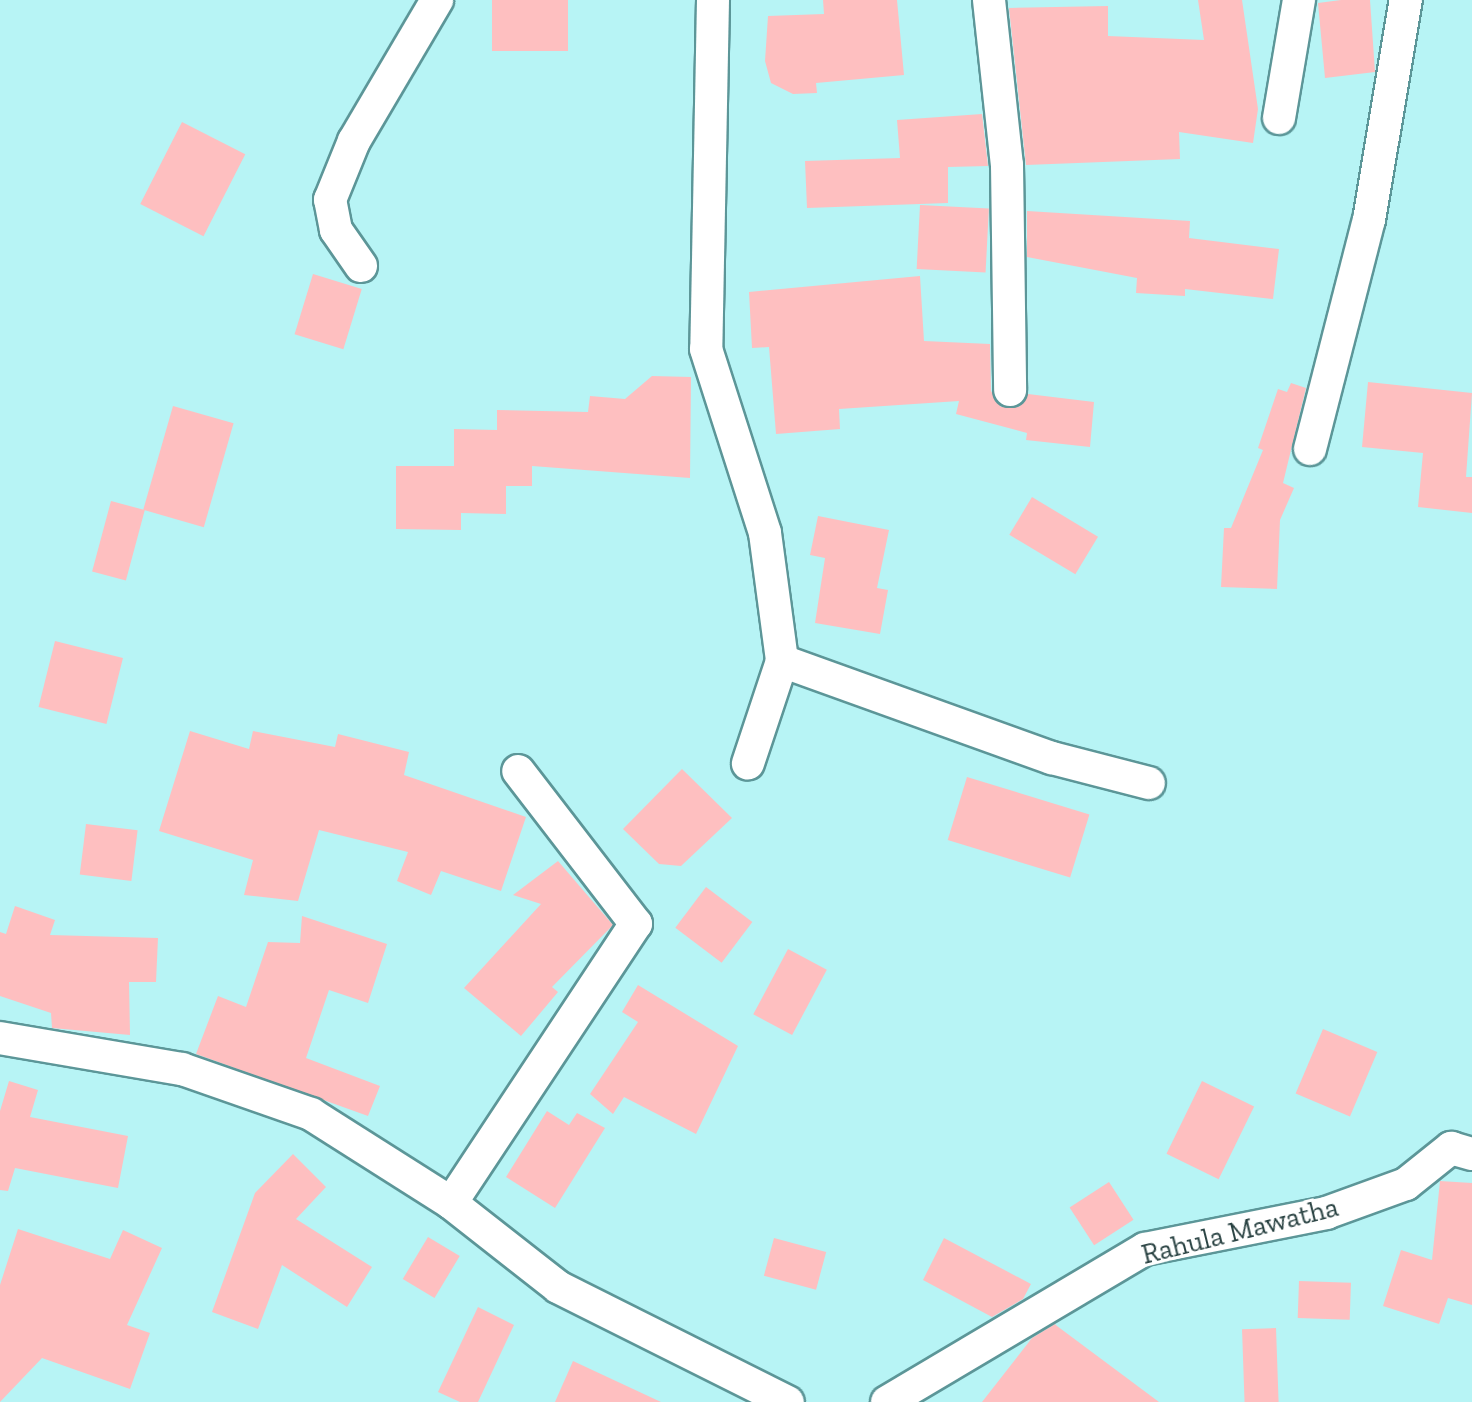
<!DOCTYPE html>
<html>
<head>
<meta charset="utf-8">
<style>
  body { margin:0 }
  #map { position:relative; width:1472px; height:1402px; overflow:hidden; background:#b7f4f5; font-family:"Zilla Slab",serif }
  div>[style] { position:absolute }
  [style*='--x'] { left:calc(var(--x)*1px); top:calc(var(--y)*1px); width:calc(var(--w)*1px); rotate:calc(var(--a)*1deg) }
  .building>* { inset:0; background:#febfc0; transform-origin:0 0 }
  .roads { filter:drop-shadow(2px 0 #5c9698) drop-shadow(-2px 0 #5c9698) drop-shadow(0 2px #5c9698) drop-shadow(0 -2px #5c9698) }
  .street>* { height:32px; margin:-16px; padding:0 16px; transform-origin:16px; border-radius:16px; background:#fff }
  span { translate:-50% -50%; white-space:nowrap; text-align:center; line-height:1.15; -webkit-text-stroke:6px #fff; paint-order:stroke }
  .street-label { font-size:28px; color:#284141 }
</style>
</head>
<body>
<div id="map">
  <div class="building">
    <div style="left:492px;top:0;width:76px;height:51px"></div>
    <div style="clip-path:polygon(823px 0,897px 0,904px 75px,816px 83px,817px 93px,793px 94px,771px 83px,765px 61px,768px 16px,824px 14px)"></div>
    <div style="clip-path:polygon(1198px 0,1242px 0,1258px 109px,1253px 143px,1179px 132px,1180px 159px,1026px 165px,1009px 8px,1108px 6px,1108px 36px,1204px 40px)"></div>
    <div style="clip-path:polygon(1341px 0,1370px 0,1375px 72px,1325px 78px,1318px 3px)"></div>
    <div style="clip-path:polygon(982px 114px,988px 166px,948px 167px,948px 203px,807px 208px,805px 161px,900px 158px,897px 120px)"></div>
    <div style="left:182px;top:122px;width:71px;height:92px;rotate:27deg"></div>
    <div style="left:920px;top:205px;width:69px;height:64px;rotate:3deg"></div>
    <div style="clip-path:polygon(1027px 211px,1190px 221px,1189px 238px,1279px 249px,1273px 299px,1185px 289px,1185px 296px,1136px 293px,1137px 278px,1027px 257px)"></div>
    <div style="left:313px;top:274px;width:51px;height:63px;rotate:17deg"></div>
    <div style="clip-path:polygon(920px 276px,924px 341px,990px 344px,991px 391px,1001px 407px,1019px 407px,1028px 394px,1094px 402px,1090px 447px,1026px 440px,1027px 433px,956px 414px,959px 401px,839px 409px,840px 429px,776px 434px,769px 347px,752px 348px,749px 292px)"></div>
    <div style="clip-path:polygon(652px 376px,691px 377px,690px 478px,532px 466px,532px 486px,506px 486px,506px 514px,461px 513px,461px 530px,396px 529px,396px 466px,454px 466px,454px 429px,497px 430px,497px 410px,588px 412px,590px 396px,625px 399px)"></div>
    <div style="clip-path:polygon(1368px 382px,1472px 393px,1466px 477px,1472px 477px,1472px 513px,1418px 507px,1423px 453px,1362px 447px)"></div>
    <div style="clip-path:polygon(1291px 383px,1306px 388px,1283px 483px,1294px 488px,1280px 520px,1277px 589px,1221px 587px,1224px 528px,1231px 528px,1263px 450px,1258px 448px,1278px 389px,1287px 392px)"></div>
    <div style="left:173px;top:406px;width:63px;height:108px;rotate:16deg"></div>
    <div style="left:1032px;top:497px;width:77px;height:44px;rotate:31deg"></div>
    <div style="left:111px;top:501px;width:35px;height:73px;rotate:15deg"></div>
    <div style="clip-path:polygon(818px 516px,889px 530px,877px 588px,888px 590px,880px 634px,815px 623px,825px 558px,810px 555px)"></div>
    <div style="left:55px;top:641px;width:70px;height:68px;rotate:14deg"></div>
    <div style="clip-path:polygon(190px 731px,249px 749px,253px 731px,335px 747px,338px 734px,409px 752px,404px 775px,526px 817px,501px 891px,441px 871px,431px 895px,397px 881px,408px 852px,319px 830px,298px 901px,244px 895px,253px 860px,159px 831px)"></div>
    <div style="clip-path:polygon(682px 769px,732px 818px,681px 866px,659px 864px,623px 829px)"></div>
    <div style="left:967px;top:777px;width:128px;height:66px;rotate:17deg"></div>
    <div style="left:86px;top:824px;width:52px;height:51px;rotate:7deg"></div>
    <div style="clip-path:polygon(558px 861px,613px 925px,552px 987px,558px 992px,521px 1036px,464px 988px,541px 904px,513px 895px)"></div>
    <div style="left:706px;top:887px;width:58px;height:51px;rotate:37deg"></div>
    <div style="clip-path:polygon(15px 906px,55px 920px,50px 935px,158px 938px,156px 982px,129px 982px,130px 1035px,52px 1028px,51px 1013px,0 996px,0 932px,6px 934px)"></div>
    <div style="clip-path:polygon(302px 916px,387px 944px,368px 1003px,329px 990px,306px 1058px,380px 1086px,368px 1116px,196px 1054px,218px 996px,246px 1007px,268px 942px,300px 943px)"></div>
    <div style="left:788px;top:949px;width:44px;height:74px;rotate:28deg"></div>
    <div style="clip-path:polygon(638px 985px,738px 1046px,696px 1134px,624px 1097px,613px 1114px,590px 1094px,638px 1022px,622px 1012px)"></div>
    <div style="left:1323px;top:1029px;width:59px;height:70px;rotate:23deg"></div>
    <div style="clip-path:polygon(9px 1081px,38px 1090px,30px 1117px,128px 1136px,118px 1188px,15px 1168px,8px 1191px,0 1190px,0 1111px)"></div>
    <div style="left:1202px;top:1081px;width:58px;height:81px;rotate:26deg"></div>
    <div style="clip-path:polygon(547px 1111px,569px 1125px,577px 1113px,605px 1128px,555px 1208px,506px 1177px)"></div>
    <div style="clip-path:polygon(293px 1154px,326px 1187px,296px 1219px,372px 1267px,347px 1307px,282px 1265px,258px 1329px,212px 1312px,255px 1193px)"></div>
    <div style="clip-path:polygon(1440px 1181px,1472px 1183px,1472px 1305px,1448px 1298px,1439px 1324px,1383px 1306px,1401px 1250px,1432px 1260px)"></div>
    <div style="left:1109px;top:1182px;width:45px;height:47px;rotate:57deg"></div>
    <div style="clip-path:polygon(18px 1229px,110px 1259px,123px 1230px,162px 1248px,127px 1325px,150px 1333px,130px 1389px,42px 1358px,0 1402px,0 1285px)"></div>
    <div style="left:428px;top:1237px;width:37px;height:49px;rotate:31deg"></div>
    <div style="left:774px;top:1238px;width:54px;height:39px;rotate:15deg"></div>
    <div style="clip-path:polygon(944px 1238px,1031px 1284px,1023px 1299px,992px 1317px,923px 1280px)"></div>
    <div style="left:1299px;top:1281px;width:52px;height:37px;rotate:2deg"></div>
    <div style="clip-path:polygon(478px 1307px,514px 1325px,478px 1402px,460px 1402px,438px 1392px)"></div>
    <div style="clip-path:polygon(1055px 1324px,1057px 1326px,1159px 1402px,982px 1402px,1032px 1338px)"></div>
    <div style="left:1276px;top:1328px;width:74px;height:34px;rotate:88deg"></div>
    <div style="clip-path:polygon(573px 1361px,661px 1402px,555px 1402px)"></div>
  </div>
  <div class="roads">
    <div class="street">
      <div style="--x:713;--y:0;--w:349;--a:91.1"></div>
      <div style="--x:706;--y:349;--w:193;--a:72.2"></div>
      <div style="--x:765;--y:533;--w:129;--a:82.4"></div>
      <div style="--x:782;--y:661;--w:108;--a:108.4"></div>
      <div style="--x:989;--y:0;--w:166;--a:83.8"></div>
      <div style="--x:1007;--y:165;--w:225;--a:89.2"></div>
      <div style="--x:1279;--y:118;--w:120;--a:-80.4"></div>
      <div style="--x:361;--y:266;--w:44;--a:-124.8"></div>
      <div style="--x:336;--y:230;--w:31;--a:-101"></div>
      <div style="--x:330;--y:200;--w:64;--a:-67.9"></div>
      <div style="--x:354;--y:141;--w:164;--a:-59.5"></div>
      <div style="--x:1310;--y:449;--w:236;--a:-75.6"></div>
      <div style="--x:1369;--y:220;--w:223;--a:-80.5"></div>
      <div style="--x:782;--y:661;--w:287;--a:19.8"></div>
      <div style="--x:1052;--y:758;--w:100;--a:14.5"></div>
      <div style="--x:0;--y:1038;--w:185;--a:9.7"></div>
      <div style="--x:182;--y:1069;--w:137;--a:19.2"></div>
      <div style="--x:311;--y:1114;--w:166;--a:32.4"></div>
      <div style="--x:451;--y:1203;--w:136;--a:38.1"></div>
      <div style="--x:558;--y:1287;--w:257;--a:26.6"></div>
      <div style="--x:451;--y:1203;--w:335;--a:-56.5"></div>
      <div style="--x:636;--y:924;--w:193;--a:-127.6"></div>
      <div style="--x:887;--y:1402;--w:300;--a:-30.7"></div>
      <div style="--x:1145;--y:1249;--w:185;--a:-11.2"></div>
      <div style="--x:1326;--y:1213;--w:85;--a:-19.9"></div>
      <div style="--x:1406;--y:1184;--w:58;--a:-38.7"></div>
      <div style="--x:1451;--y:1148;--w:22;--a:16"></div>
    </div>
  </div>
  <div class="street-label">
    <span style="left:1240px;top:1231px;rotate:-14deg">Rahula Mawatha</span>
  </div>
</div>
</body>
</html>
